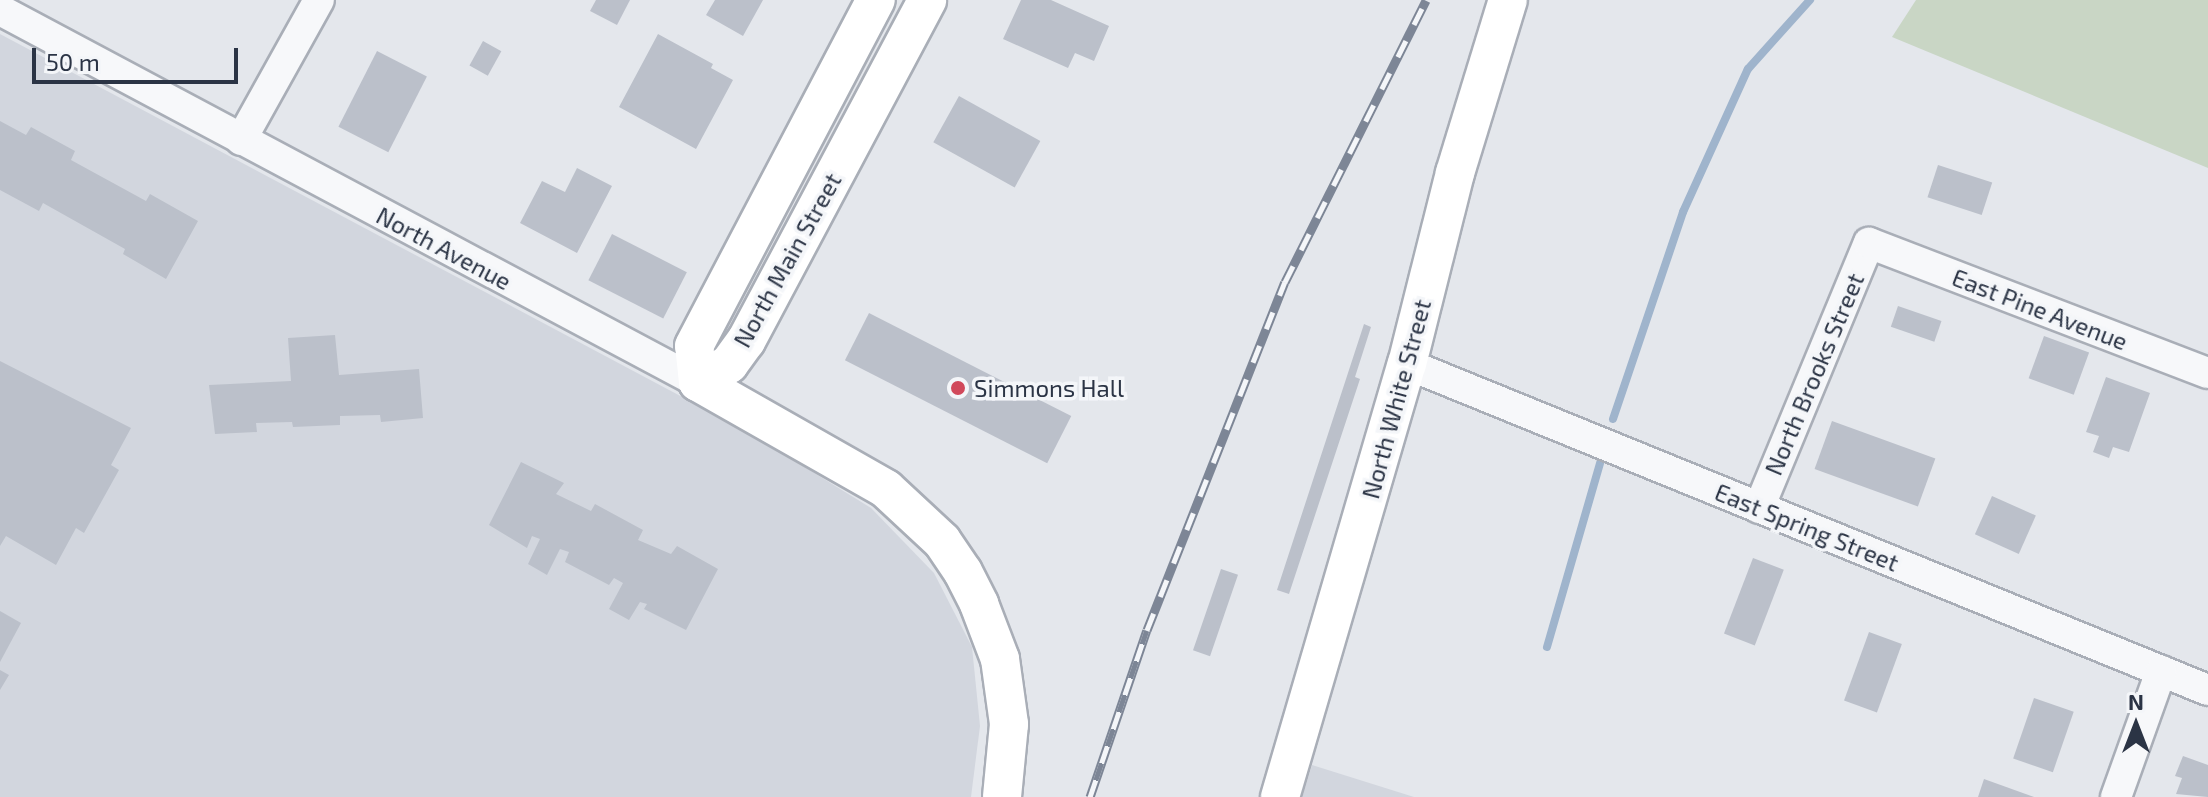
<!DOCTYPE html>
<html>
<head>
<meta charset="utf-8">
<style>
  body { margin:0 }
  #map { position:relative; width:2208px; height:797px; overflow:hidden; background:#e4e7ec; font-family:"Exo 2",sans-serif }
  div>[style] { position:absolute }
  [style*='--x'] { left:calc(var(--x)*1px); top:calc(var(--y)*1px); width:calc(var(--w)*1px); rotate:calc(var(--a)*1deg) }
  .built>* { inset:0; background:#d2d6de }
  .green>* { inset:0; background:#c9d6c5 }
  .stream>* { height:8px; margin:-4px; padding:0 4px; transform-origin:4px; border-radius:4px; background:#9fb4cc }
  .building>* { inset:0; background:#bbc0ca; transform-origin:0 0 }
  .roads { filter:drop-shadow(2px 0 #a9aeb7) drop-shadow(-2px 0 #a9aeb7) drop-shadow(0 2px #a9aeb7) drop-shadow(0 -2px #a9aeb7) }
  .minor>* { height:30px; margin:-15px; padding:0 15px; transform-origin:15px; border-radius:15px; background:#f7f8fa }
  .major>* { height:38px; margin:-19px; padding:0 19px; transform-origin:19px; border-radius:19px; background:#fff }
  .rail>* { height:9px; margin-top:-4.5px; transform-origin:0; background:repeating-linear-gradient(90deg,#f4f6f9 0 18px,#7d8696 0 36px); box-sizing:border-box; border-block:2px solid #7d8696 }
  .dots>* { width:22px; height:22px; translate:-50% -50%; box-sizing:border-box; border:4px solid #f4f6f9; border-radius:50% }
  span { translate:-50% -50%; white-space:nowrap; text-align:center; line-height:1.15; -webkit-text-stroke:7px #f4f6f9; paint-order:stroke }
  .street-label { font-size:24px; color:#2b3445 }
  .poi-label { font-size:24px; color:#2b3445 }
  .left { translate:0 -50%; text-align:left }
  .north { position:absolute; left:2096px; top:685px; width:80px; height:80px; -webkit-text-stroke:6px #f4f6f9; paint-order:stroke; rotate:0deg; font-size:22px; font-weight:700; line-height:32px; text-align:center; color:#2b3445 }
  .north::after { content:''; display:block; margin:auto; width:28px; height:36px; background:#2b3445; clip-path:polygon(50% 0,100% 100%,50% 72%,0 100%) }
  .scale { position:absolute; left:32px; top:48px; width:206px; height:36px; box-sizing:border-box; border:4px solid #2b3445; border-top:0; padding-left:10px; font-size:24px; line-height:28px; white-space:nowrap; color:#2b3445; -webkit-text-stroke:6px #f4f6f9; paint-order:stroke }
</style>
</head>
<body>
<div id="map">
  <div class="built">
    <div style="clip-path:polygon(0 34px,748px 432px,871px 508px,934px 573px,972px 647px,980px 726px,971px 797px,0 797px)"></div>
    <div style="clip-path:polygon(1312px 765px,1414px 797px,1302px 797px)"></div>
  </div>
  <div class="green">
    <div style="clip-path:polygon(1916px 0,2208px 0,2208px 168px,1892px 37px)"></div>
  </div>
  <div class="stream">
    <div style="--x:1613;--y:419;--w:219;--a:-71.3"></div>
    <div style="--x:1683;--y:212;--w:157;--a:-65.6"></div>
    <div style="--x:1748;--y:69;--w:93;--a:-48.1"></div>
    <div style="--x:1547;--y:647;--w:195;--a:-73.9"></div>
  </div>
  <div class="building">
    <div style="clip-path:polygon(596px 0,630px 0,617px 25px,590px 11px)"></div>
    <div style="clip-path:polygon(715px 0,763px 0,743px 36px,706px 15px)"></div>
    <div style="clip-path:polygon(1021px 0,1051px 0,1109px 26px,1094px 61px,1075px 53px,1068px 68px,1003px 39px)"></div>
    <div style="clip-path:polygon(658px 34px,713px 64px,711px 68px,733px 80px,696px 149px,619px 107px)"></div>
    <div style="left:483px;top:41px;width:21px;height:28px;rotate:29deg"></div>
    <div style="left:377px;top:51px;width:56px;height:85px;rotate:27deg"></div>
    <div style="left:959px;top:96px;width:93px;height:53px;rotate:29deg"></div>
    <div style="clip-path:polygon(0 121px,26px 135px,31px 127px,75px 151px,71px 160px,146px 201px,150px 194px,198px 221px,166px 279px,123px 254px,125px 249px,43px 203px,39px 211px,0 190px)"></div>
    <div style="left:1938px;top:165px;width:57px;height:34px;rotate:18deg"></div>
    <div style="clip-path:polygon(577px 168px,612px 186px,577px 253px,520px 223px,542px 181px,565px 192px)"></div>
    <div style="left:612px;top:234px;width:84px;height:52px;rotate:27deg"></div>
    <div style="left:1898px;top:306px;width:46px;height:22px;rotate:19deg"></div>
    <div style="left:869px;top:313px;width:227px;height:53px;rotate:27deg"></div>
    <div style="clip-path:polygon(1364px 324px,1371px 327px,1355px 377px,1360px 379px,1289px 594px,1277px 590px)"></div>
    <div style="clip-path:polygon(335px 335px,339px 375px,419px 369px,423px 418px,381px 422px,380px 415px,340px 416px,340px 425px,293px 427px,292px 422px,256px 423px,257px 432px,215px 434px,209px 385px,291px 381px,288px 338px)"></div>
    <div style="left:2044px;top:336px;width:48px;height:45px;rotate:20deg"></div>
    <div style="clip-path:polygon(0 361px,131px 428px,111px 465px,119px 470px,84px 533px,76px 528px,56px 565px,6px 536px,0 546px)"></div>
    <div style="clip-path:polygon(2106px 377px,2150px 393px,2129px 452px,2113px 447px,2109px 458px,2093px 452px,2099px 436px,2086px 432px)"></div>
    <div style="left:1832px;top:421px;width:110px;height:51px;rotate:20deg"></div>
    <div style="clip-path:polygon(521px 462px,564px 483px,556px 494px,591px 511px,595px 504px,643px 530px,638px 540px,671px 554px,677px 546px,718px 569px,686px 630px,644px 609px,647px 604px,640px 602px,629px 620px,609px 609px,623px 583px,614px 578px,609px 585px,565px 562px,569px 552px,560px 549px,547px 575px,528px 564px,540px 539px,532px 536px,527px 548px,489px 525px)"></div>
    <div style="left:1992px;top:496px;width:48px;height:42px;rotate:24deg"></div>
    <div style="left:1753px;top:558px;width:33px;height:81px;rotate:21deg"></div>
    <div style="left:1221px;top:569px;width:18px;height:86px;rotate:19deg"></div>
    <div style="clip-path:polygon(0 611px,21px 623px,0 662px)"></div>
    <div style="left:1869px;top:632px;width:35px;height:73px;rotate:20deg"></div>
    <div style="clip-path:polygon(0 670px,9px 675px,0 690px)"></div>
    <div style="left:2034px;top:698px;width:42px;height:64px;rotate:19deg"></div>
    <div style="clip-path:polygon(2183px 756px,2208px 765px,2208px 797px,2176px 794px,2182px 778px,2175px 776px)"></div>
    <div style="clip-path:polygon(1984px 779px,2034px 797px,1978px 797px)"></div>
  </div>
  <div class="roads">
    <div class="minor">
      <div style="--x:0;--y:10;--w:791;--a:28.06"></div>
      <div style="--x:241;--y:140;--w:160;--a:-60.9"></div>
      <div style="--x:1407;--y:364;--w:865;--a:22.15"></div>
      <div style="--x:1759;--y:508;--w:287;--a:-67.5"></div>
      <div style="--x:1869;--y:243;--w:363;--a:21"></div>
      <div style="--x:2116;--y:797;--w:134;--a:-70.3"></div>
    </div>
    <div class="major">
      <div style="--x:698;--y:382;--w:216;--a:29.6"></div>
      <div style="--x:886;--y:489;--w:76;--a:42.9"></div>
      <div style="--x:942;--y:541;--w:37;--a:56"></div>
      <div style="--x:963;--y:572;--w:36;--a:63"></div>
      <div style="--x:979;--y:604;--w:59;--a:69.1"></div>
      <div style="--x:1000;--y:659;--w:66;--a:82.1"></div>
      <div style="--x:1009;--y:724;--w:73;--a:95.5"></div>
      <div style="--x:698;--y:382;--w:36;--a:-30"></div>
      <div style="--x:729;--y:364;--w:29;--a:-54"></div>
      <div style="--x:746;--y:341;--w:386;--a:-62"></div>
      <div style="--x:698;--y:382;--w:36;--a:-96"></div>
      <div style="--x:694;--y:346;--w:391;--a:-62.3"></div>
      <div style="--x:1280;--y:797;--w:451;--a:-73.7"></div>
      <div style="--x:1407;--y:364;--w:197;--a:-75.9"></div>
      <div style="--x:1455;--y:173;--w:181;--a:-73"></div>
    </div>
  </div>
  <div class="rail">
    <div style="--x:1090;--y:797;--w:176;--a:-71.2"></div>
    <div style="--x:1147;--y:630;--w:374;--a:-68.4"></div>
    <div style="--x:1285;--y:282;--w:315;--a:-63.4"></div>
  </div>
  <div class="dots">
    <div style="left:958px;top:388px;background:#d1495b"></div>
  </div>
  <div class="street-label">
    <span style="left:444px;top:248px;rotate:28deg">North Avenue</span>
    <span style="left:787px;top:260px;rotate:-61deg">North Main Street</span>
    <span style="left:2040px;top:309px;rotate:21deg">East Pine Avenue</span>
    <span style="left:1814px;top:374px;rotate:-67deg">North Brooks Street</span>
    <span style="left:1396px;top:399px;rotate:-75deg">North White Street</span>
    <span style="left:1807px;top:527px;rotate:22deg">East Spring Street</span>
  </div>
  <div class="poi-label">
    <span class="left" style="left:974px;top:388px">Simmons Hall</span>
  </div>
  <div class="north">N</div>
  <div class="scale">50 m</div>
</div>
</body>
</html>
